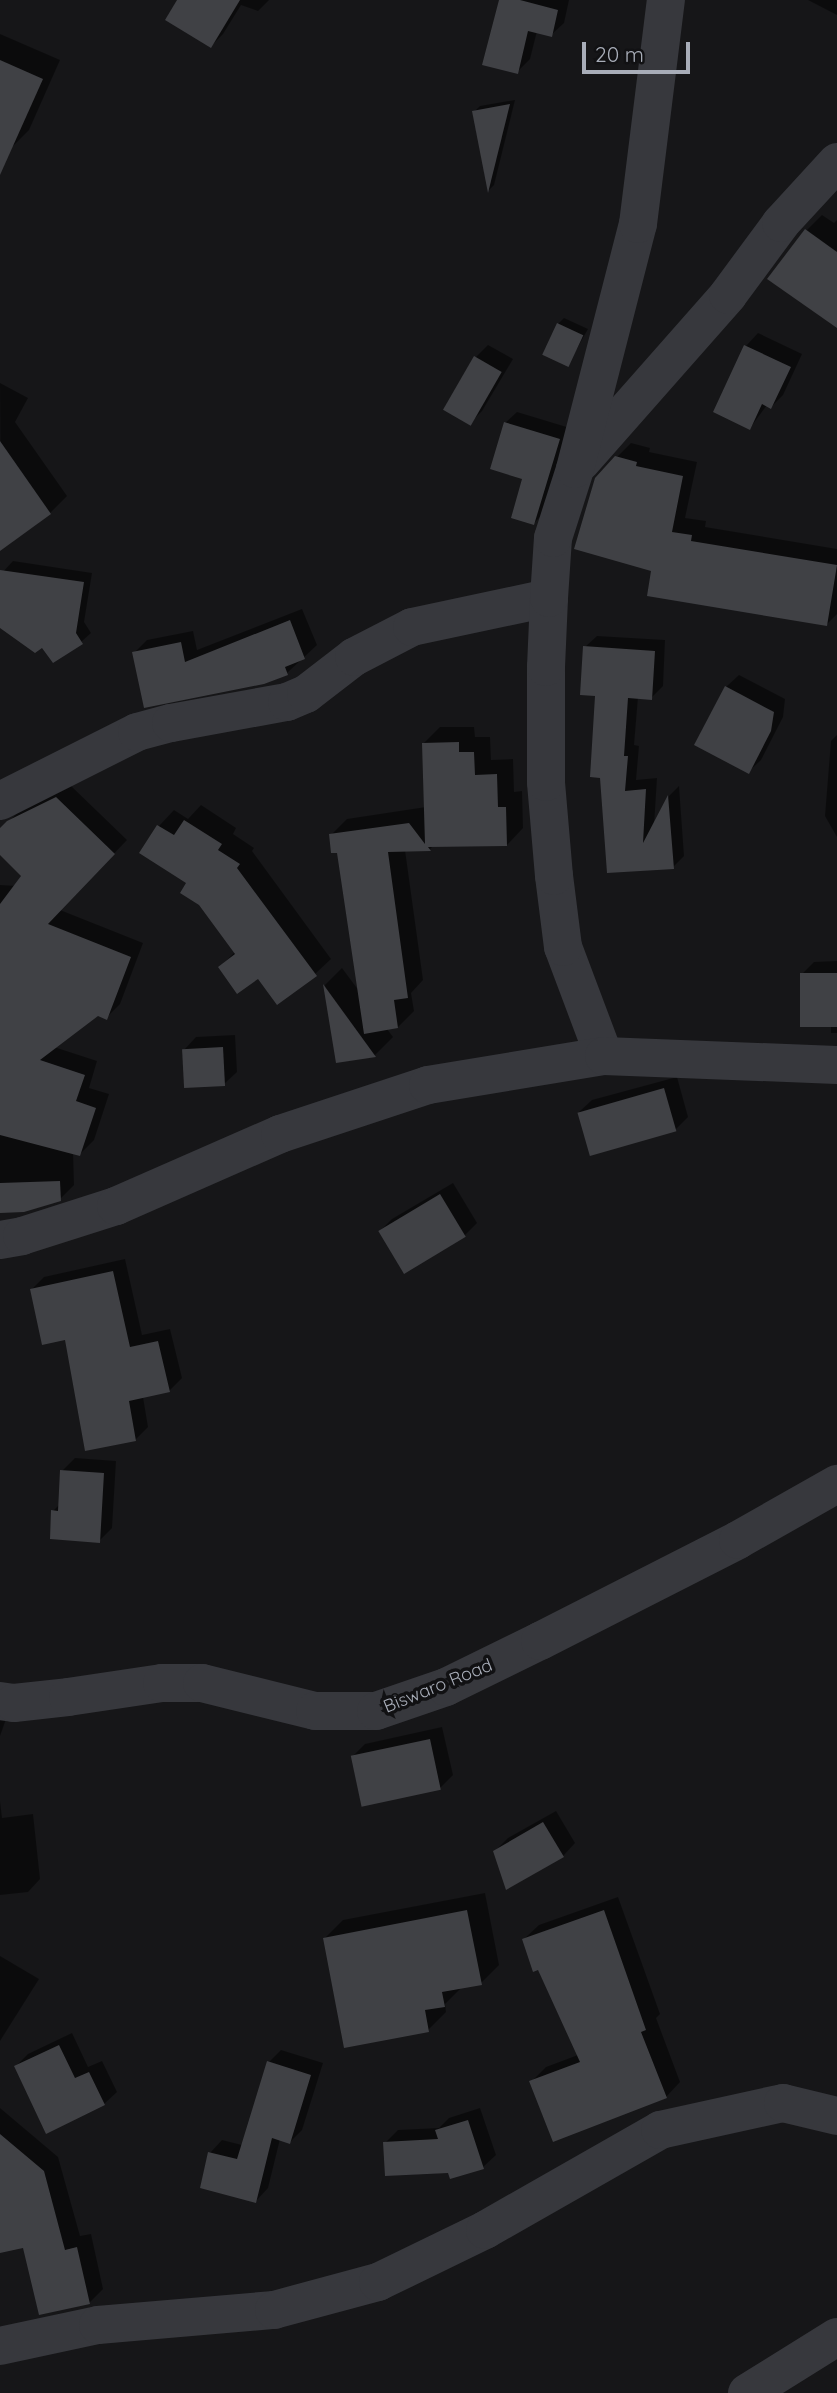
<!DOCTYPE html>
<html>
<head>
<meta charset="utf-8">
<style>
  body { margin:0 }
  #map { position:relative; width:837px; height:2393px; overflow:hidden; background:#161618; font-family:Quicksand,sans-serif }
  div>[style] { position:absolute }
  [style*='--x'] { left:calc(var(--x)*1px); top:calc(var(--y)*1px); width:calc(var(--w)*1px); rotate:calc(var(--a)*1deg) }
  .shadow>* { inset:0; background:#0007 }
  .building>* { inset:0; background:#404145; transform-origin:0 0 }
  .minor>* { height:38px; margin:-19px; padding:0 19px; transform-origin:19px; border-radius:19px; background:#37383d }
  span { translate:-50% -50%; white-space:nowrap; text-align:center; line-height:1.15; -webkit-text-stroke:7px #111113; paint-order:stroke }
  .street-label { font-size:18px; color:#a8adb8 }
  .scale { position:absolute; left:582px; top:42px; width:108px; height:32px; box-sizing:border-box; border:4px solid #a8adb8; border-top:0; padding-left:9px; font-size:21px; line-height:24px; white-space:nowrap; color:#a8adb8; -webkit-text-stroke:5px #111113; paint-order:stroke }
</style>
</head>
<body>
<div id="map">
  <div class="shadow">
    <div style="clip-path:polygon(177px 0,269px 0,258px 11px,241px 5px,223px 34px,211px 46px,174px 8px)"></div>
    <div style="clip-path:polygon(501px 0,569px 0,564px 23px,551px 35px,537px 31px,530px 59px,517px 72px)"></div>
    <div style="clip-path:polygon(808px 0,837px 0,837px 15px)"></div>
    <div style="clip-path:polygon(0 34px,60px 60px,29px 130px,11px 148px,0 143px)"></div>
    <div style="clip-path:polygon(515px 100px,494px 185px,489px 190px,474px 112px,480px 106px)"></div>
    <div style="clip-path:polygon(822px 215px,834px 223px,837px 220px,837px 326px,806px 231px)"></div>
    <div style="clip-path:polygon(564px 318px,588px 329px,568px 364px,558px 324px)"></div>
    <div style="clip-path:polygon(758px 333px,802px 354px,783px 395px,771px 407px,767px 405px,750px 428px,746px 346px)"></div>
    <div style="clip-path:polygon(488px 345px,513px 359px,482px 411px,469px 424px,476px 357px)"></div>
    <div style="clip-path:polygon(0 383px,28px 398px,15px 422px,67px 496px,50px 513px,1px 548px)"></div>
    <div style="clip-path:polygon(517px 412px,570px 428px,545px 512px,534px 523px,524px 478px,505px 423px)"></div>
    <div style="clip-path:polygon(631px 443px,650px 448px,649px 452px,697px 462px,685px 518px,706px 521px,705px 527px,837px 549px,837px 614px,827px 624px,652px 570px,616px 458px)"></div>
    <div style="clip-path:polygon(13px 561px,92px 573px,84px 622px,91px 633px,81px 642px,43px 646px,0 626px,0 575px)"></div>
    <div style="clip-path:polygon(302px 609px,317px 645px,287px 673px,263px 682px,134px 653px,147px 640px,193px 631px,197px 650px)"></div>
    <div style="clip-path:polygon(597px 636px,665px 640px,663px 686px,651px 698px,638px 697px,634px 745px,639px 746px,636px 780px,657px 778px,654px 826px,669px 796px,679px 786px,684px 856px,673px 867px,609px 871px,597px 695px,585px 647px)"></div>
    <div style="clip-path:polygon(739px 675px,785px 699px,783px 717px,761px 760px,748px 772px,726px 687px)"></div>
    <div style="clip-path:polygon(440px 727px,474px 727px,475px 737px,490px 737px,491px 760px,513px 759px,514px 792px,522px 791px,523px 828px,507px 845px,433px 846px,430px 849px,405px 850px,423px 980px,411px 993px,414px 1011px,398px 1027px,387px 1029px,393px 1037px,375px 1055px,337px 1061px,325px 985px,342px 968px,359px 991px,338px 851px,331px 835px,347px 819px,426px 807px,424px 743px)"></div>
    <div style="clip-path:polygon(837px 735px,837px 837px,825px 816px,831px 741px)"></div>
    <div style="clip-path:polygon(70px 785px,127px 840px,60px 910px,143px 943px,120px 1004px,106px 1018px,97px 1014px,54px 1047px,97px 1061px,89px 1088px,109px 1094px,94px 1140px,80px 1154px,73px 1151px,74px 1185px,60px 1199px,0 1211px,0 885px,34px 887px,0 853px,0 831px,22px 808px)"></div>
    <div style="clip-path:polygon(201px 805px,236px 828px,233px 834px,254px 848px,252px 851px,331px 959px,315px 974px,258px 976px,220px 967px,236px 951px,188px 883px,142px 852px,159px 826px,174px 810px,188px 819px)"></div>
    <div style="clip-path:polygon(837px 961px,837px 1033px,831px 1033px,831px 1025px,802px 974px,814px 962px)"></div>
    <div style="clip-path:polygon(235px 1035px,237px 1072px,224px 1084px,184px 1050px,196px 1037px)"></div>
    <div style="clip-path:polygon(677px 1077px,688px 1117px,675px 1130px,579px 1112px,592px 1100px)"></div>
    <div style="clip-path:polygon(453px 1183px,477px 1223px,465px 1235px,380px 1231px,392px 1219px)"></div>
    <div style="clip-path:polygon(125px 1259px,142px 1335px,170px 1329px,182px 1378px,169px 1391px,143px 1397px,148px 1427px,135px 1440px,32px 1289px,44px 1277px)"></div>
    <div style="clip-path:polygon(75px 1458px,116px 1461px,112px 1528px,99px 1541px,53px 1511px,60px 1504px,62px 1471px)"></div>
    <div style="clip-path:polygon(0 1716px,6px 1719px,0 1736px)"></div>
    <div style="clip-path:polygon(442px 1727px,453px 1775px,440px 1788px,353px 1756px,365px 1744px)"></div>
    <div style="clip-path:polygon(0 1801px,2px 1818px,33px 1814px,40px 1879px,28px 1892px,0 1895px)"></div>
    <div style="clip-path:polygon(556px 1811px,575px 1843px,563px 1856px,495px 1851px,508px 1838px)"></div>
    <div style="clip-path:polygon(485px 1893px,499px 1965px,481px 1983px,462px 1987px,445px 2004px,446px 2012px,428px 2030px,325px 1938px,343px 1920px)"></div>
    <div style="clip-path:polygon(618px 1897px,660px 2014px,656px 2018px,680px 2082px,666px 2097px,531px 2082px,546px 2067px,578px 2055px,524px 1939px,539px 1925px)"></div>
    <div style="clip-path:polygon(0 1956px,39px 1979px,0 2041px)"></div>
    <div style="clip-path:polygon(72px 2033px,88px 2067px,102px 2061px,117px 2092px,104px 2104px,16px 2066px,28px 2054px)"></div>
    <div style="clip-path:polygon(281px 2050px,323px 2063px,302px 2130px,290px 2142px,280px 2139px,268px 2188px,256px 2201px,210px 2153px,222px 2140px,242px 2145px,269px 2062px)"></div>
    <div style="clip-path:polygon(0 2108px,58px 2157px,80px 2236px,91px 2234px,103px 2289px,89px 2303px,24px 2246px,0 2251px)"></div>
    <div style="clip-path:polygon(480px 2108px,496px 2155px,483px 2167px,449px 2171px,385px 2143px,398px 2130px,439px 2128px,449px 2118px)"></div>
  </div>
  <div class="building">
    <div style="clip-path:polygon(177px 0,240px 0,211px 48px,165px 20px)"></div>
    <div style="clip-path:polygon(499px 0,520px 0,558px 10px,552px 37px,528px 31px,518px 74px,482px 65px)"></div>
    <div style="clip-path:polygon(0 60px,43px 79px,0 175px)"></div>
    <div style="clip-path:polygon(510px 104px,488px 193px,472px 111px)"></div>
    <div style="clip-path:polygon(805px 229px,837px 252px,837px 328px,767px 279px)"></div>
    <div style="left:557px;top:323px;width:29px;height:35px;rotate:25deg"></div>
    <div style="clip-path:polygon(744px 345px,791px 367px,771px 409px,762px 404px,750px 430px,713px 412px)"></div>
    <div style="left:474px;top:356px;width:32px;height:62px;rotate:30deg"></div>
    <div style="clip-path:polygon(504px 422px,560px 439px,534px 525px,511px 518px,522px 479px,490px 469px)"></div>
    <div style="clip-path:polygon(0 441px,51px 514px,0 551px)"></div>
    <div style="clip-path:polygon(615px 456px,637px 462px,636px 466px,683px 476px,672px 532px,692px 535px,691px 541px,837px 565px,827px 626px,647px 596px,651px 571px,574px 549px,595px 478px)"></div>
    <div style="clip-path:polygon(0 570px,84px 582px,76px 633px,83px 644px,53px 663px,42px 648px,35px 653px,0 628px)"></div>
    <div style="clip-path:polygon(290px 620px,305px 659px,285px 667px,288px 675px,264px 684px,144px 708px,132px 652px,181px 642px,185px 662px)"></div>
    <div style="clip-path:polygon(583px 646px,655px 651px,652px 700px,628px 698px,624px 756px,628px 756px,625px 791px,646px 789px,643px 843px,668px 795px,674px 869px,607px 873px,600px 778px,590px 777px,595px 696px,580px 695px)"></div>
    <div style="clip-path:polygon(725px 686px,774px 712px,771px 731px,749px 774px,694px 745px)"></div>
    <div style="clip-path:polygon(459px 742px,459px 752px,474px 752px,475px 775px,497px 774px,498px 807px,506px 807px,507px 846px,428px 847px,431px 851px,388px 852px,408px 998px,394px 1000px,398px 1028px,364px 1034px,337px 853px,331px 853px,329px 834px,409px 823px,425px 844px,422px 743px)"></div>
    <div style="clip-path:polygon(56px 797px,115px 854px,48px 924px,131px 957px,107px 1020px,98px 1016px,40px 1060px,85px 1075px,76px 1101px,96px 1108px,80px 1156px,0 1135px,0 904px,21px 876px,0 855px,0 828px,7px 821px)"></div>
    <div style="clip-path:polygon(184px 820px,222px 844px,218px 850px,240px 864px,237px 868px,317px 976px,277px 1005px,258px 979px,237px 994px,218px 967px,235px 954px,199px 905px,180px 893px,186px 883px,139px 853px,157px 825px,174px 835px)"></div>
    <div style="left:800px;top:973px;width:37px;height:54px"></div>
    <div style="clip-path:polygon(323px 984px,376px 1057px,336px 1063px)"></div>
    <div style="left:223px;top:1047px;width:39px;height:41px;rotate:87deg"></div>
    <div style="left:664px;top:1088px;width:45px;height:90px;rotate:74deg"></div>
    <div style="clip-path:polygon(60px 1181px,61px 1201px,24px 1212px,0 1213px,0 1183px)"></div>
    <div style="left:440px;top:1194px;width:50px;height:72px;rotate:59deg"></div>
    <div style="clip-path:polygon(113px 1271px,130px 1347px,158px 1341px,170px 1392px,129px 1401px,136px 1441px,85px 1451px,65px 1340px,42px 1345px,30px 1289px)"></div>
    <div style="clip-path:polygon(60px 1470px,104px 1473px,100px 1543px,50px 1539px,51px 1510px,58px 1511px)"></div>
    <div style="left:430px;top:1739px;width:52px;height:81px;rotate:78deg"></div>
    <div style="clip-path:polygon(543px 1822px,564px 1857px,506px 1890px,493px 1851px)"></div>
    <div style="clip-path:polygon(467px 1910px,482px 1985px,442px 1992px,445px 2007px,425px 2010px,429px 2032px,344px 2048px,323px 1938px)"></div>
    <div style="clip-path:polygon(604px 1910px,646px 2030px,641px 2032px,667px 2098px,553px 2142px,529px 2081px,580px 2062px,538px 1970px,533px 1972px,522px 1939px)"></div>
    <div style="clip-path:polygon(59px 2045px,75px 2078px,89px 2072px,105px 2105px,46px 2134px,14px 2066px)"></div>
    <div style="clip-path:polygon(267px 2061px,311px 2075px,290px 2144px,272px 2138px,256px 2203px,200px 2188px,208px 2152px,237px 2159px)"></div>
    <div style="clip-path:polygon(468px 2120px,484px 2169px,450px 2179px,448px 2173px,385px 2176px,383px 2142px,438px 2139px,435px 2130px)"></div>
    <div style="clip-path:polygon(0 2134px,44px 2171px,65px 2250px,77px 2247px,90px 2304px,39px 2315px,23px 2248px,0 2253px)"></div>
  </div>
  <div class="minor">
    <div style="--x:581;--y:462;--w:222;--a:-48.6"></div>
    <div style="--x:728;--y:295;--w:89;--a:-53.6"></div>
    <div style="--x:781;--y:223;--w:83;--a:-47.4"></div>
    <div style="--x:0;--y:801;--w:153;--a:-26.7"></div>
    <div style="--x:137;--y:732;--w:35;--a:-15"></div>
    <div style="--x:171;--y:723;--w:118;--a:-10.3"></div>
    <div style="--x:287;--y:702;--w:21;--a:-23"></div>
    <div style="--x:306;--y:694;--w:61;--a:-37.6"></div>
    <div style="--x:354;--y:657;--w:65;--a:-27.3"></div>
    <div style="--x:412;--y:627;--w:140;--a:-12"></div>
    <div style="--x:604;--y:1056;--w:116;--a:-110.6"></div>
    <div style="--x:563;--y:947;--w:72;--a:-97.2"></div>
    <div style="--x:554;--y:876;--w:94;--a:-94.9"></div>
    <div style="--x:546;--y:782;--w:115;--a:-90"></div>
    <div style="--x:546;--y:667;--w:69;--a:-87.5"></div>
    <div style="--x:549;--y:598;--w:60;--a:-86.2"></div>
    <div style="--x:553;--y:538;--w:72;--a:-72.3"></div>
    <div style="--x:575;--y:469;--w:253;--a:-75.6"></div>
    <div style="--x:638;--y:224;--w:226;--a:-82.9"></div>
    <div style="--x:0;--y:1240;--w:22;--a:-10"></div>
    <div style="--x:22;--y:1236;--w:99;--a:-17.7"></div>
    <div style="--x:116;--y:1206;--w:179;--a:-23.7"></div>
    <div style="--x:280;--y:1134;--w:156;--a:-18.3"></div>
    <div style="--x:428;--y:1085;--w:178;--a:-9.4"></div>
    <div style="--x:604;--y:1056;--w:233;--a:2.2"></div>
    <div style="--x:0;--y:1701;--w:14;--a:8"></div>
    <div style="--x:14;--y:1703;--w:54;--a:-6.3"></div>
    <div style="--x:68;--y:1697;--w:95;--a:-8.5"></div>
    <div style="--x:162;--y:1683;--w:40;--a:0"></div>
    <div style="--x:202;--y:1683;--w:116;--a:13.9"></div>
    <div style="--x:315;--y:1711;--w:61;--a:0"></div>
    <div style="--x:376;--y:1711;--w:74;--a:-18.9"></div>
    <div style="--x:446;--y:1687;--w:105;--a:-26.1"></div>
    <div style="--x:540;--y:1641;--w:222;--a:-27"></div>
    <div style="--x:738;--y:1540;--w:114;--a:-29.5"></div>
    <div style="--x:0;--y:2346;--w:100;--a:-12.1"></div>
    <div style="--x:98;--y:2325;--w:177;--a:-4.9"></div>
    <div style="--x:274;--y:2310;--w:108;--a:-15.1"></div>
    <div style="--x:378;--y:2282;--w:119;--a:-25.9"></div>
    <div style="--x:485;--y:2230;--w:202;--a:-29.7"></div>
    <div style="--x:660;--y:2130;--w:126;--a:-12.4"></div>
    <div style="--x:783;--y:2103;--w:56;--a:13.5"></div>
    <div style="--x:747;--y:2393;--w:106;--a:-31.9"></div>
  </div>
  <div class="street-label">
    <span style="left:438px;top:1686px;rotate:-22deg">Biswaro Road</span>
  </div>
  <div class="scale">20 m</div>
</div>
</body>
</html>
